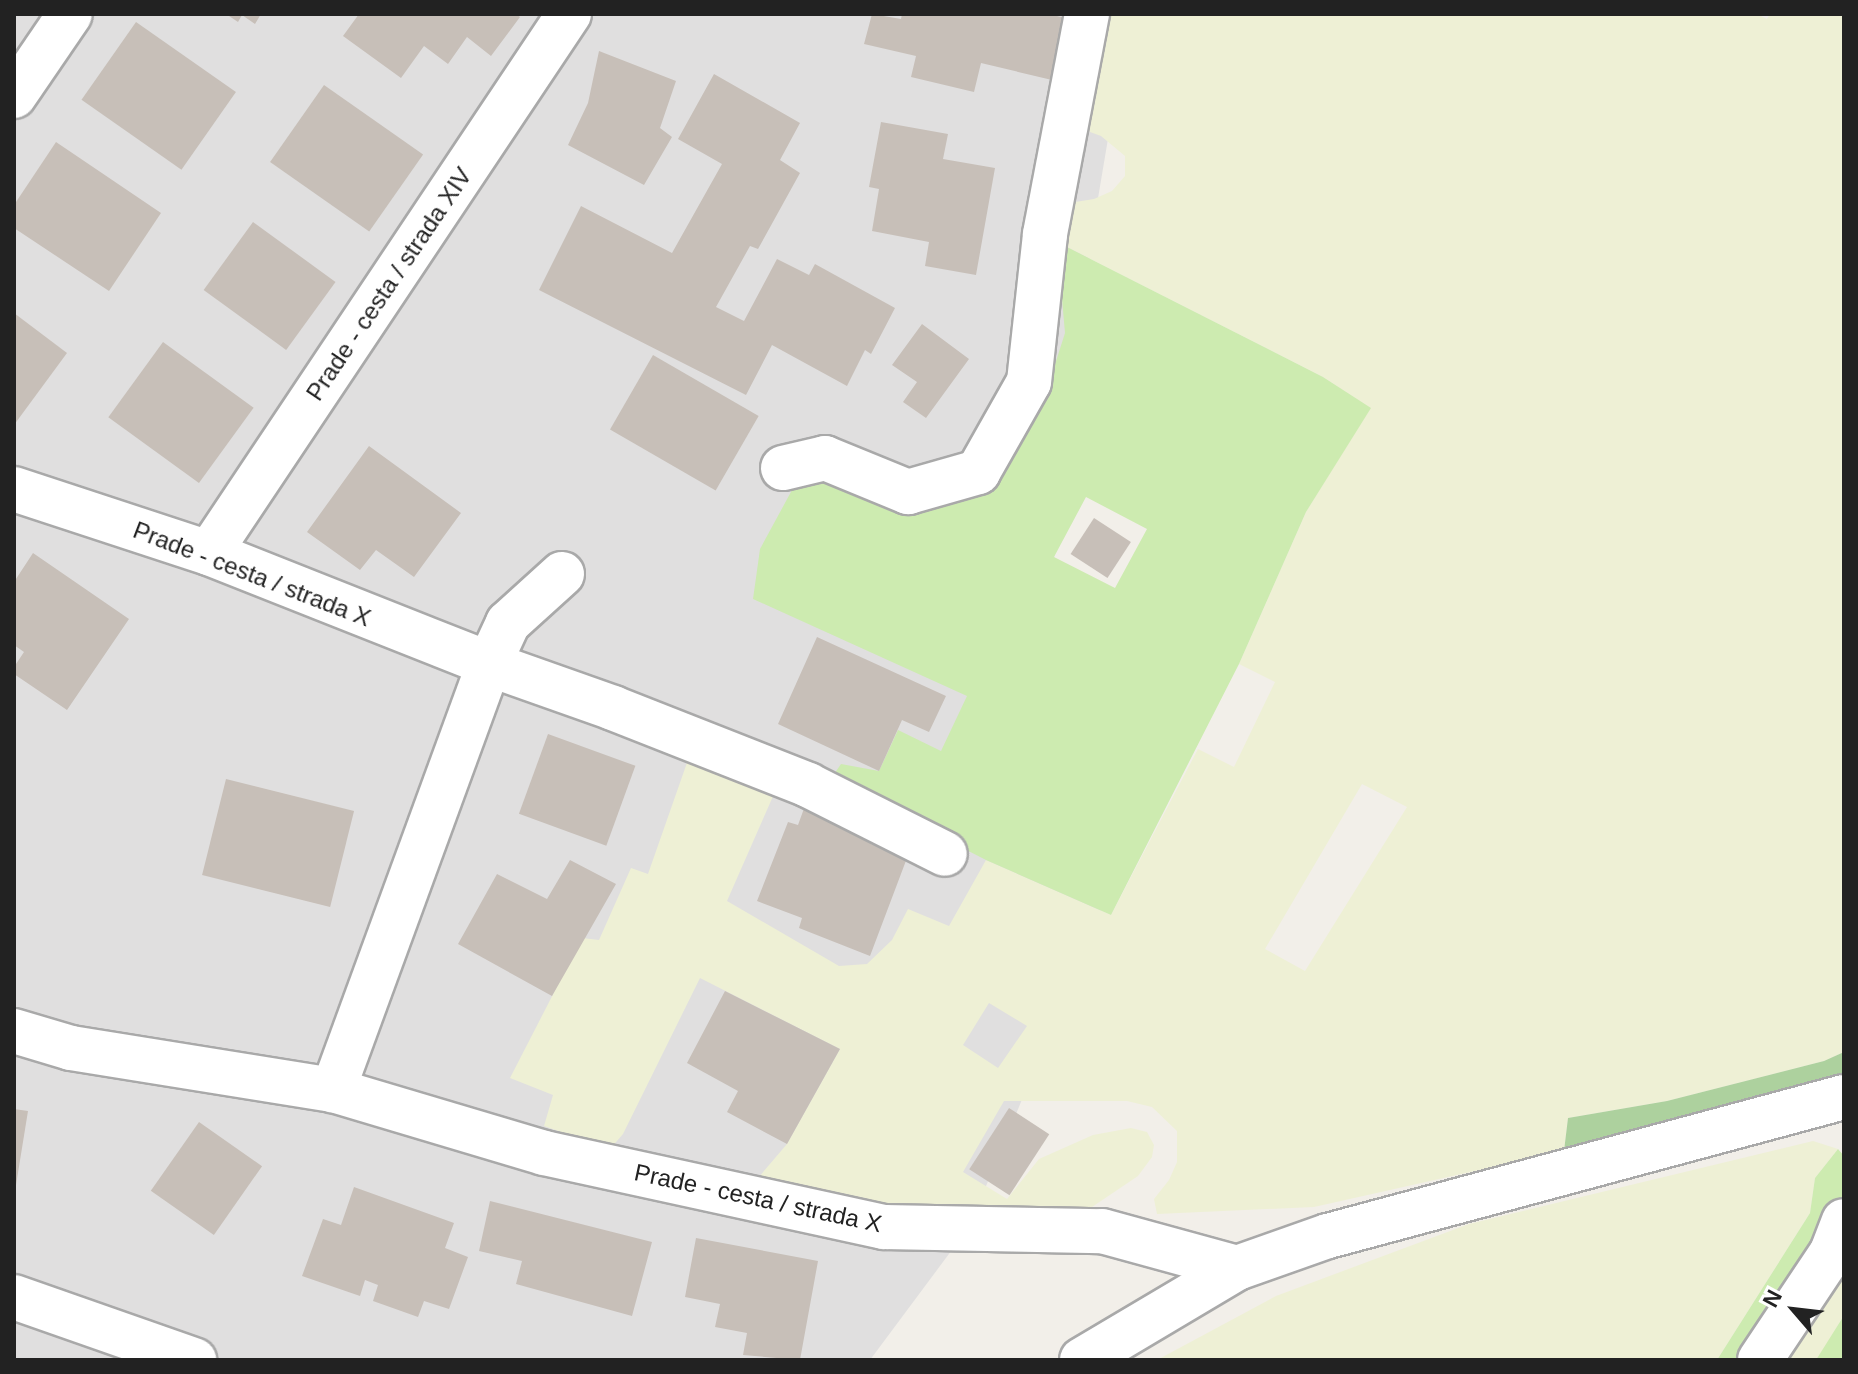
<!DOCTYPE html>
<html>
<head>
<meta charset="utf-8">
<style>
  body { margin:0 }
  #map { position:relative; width:1858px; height:1374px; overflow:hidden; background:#f2efe9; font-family:Helvetica,sans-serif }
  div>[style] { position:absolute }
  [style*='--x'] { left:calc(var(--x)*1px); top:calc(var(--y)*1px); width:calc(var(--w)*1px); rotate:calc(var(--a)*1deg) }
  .residential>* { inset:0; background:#e0dfdf }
  .farmland>* { inset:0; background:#eef0d5 }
  .grass>* { inset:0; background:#cdebb0 }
  .forest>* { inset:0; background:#add19e }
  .building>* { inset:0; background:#c7bfb8; transform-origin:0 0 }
  .roads { filter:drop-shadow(2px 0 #a9a9a9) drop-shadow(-2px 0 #a9a9a9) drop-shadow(0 2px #a9a9a9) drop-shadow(0 -2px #a9a9a9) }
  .minor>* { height:44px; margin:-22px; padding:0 22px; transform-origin:22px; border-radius:22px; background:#fff }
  span { translate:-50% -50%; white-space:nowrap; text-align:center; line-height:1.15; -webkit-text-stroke:8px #fff; paint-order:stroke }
  .street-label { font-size:24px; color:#222 }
  .frame { position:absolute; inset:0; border:16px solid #222; pointer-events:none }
  .north { position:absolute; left:1754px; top:1270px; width:80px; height:80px; -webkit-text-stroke:6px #fff; paint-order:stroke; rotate:298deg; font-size:22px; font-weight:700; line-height:32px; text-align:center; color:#222 }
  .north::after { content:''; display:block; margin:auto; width:28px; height:36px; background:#222; clip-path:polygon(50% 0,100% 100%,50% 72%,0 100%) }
</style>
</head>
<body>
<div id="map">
  <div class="residential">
    <div style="clip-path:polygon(14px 14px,1129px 14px,1094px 222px,1042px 661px,1117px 871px,969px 1227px,870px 1360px,14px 1360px)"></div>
  </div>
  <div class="farmland">
    <div style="clip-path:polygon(evenodd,1098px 14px,1757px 14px,1767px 19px,1770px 14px,1844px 14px,1844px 1052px,1824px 1061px,1667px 1101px,1568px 1118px,1564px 1151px,1314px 1207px,1157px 1214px,1154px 1199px,1169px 1180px,1177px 1162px,1177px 1131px,1152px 1107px,1127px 1101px,1004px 1101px,963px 1172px,1007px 1199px,1039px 1159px,1093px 1135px,1131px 1128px,1147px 1132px,1154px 1145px,1152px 1157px,1138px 1176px,1089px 1209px,910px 1213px,752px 1185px,787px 1144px,840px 1049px,700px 978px,623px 1134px,610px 1149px,544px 1126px,553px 1095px,510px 1078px,582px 938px,599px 940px,631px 868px,648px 874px,689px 757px,774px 794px,727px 901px,839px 966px,867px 964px,892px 940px,908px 909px,949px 926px,986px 860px,1111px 915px,1198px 749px,1234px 767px,1275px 682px,1239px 664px,1306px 512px,1370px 408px,1323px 377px,1057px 242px,1069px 203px,1094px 199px,1112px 191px,1125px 176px,1125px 156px,1101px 136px,1090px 132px,1086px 123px,1098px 14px,1362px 784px,1407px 807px,1305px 971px,1265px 949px,1362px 784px,1098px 14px,989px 1003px,1027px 1026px,998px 1068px,963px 1045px,989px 1003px)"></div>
    <div style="clip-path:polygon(1813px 1141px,1838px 1149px,1815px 1178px,1810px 1213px,1717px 1360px,1157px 1360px,1276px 1296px,1469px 1224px)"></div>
    <div style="clip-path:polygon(1844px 1266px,1844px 1315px,1817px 1360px,1786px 1360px)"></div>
  </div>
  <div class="grass">
    <div style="clip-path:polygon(evenodd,1057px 242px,1323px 377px,1371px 408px,1306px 512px,1239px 664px,1111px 915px,986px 860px,830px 780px,841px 764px,879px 771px,898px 730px,941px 751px,967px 696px,753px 599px,760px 549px,811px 455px,924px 487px,1050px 380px,1065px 333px,1057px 242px,1086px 497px,1147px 529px,1115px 588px,1054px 557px,1086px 497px)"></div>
    <div style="clip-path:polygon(1838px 1149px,1844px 1156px,1844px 1208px,1753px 1360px,1717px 1360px,1810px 1213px,1815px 1178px)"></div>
    <div style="clip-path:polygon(1844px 1315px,1844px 1360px,1816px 1360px,1843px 1317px)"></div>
  </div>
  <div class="forest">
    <div style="clip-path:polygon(1844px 1052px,1844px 1086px,1564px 1151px,1568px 1118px,1667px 1101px,1824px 1061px)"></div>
  </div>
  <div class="building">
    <div style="clip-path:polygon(226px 14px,261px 14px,255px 24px,242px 15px,238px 22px)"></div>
    <div style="clip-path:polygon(359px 14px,516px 14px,520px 17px,491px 56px,467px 37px,448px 64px,424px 46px,401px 78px,343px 36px)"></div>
    <div style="clip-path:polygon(872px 14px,901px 19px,902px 14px,1049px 14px,1065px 18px,1052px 80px,981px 63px,974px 92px,911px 77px,916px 56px,864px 44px)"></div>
    <div style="left:136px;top:22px;width:122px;height:95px;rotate:35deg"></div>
    <div style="clip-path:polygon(599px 51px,676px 81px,660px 128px,672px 137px,644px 185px,568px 145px,588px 103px)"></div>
    <div style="clip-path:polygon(714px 74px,800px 123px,780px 160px,800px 173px,758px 249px,750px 246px,716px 307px,744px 321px,777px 259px,809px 275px,815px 264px,895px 308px,871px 354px,865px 350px,847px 386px,772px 345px,746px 395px,539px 290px,581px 206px,672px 253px,722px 164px,678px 139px)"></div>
    <div style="left:324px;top:85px;width:121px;height:94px;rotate:35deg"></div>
    <div style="clip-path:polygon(881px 122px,948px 134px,943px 159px,995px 168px,976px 275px,925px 266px,929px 242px,872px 231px,879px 189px,869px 187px)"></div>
    <div style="clip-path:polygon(56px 142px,161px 213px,109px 291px,14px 228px,14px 205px)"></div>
    <div style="left:253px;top:222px;width:102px;height:84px;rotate:36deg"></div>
    <div style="clip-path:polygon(14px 313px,67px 353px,14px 425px)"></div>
    <div style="clip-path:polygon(922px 324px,969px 359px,926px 418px,903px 402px,917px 382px,892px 365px)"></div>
    <div style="left:163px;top:342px;width:112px;height:93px;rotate:36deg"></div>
    <div style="left:653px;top:355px;width:122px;height:86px;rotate:30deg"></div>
    <div style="clip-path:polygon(369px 446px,461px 513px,414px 577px,376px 550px,360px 570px,307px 532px)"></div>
    <div style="left:1094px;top:518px;width:44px;height:43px;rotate:33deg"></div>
    <div style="clip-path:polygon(33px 553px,129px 619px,67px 710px,14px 674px,14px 667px,24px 652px,14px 645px,14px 582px)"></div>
    <div style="clip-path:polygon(817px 637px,946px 696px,929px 732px,902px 720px,879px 771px,778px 724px)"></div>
    <div style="left:548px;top:734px;width:93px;height:85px;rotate:20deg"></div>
    <div style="left:226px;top:779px;width:132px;height:99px;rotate:14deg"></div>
    <div style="clip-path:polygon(806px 803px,876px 829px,871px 844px,907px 858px,870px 956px,799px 928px,802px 918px,757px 901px,788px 822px,798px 825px)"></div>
    <div style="clip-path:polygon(570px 860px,616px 884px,552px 996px,458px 944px,497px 874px,547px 899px)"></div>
    <div style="clip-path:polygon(725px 991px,840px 1049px,787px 1144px,727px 1112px,738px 1091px,687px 1063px)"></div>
    <div style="left:1009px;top:1108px;width:48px;height:73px;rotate:33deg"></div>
    <div style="clip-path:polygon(14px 1109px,28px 1111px,16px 1185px,14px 1185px)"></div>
    <div style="left:199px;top:1122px;width:77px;height:84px;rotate:35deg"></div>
    <div style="clip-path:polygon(354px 1187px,454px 1223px,445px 1248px,468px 1257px,449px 1309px,424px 1301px,418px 1317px,373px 1301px,378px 1285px,365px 1280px,360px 1296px,302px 1276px,323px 1219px,341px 1225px)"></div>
    <div style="clip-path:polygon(490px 1201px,652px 1242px,632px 1316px,516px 1284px,522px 1261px,479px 1251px)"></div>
    <div style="clip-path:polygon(696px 1238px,818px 1261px,800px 1360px,743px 1355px,747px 1333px,715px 1327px,720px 1304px,685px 1297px)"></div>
  </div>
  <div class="roads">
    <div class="minor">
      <div style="--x:14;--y:96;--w:99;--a:-55.7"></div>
      <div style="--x:783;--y:468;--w:43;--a:-13.4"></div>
      <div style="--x:825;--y:458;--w:90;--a:22.3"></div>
      <div style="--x:908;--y:492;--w:73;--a:-15.9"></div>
      <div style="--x:978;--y:472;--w:103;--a:-60.5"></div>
      <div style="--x:1029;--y:382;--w:149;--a:-83.8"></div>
      <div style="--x:1045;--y:234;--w:224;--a:-79.2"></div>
      <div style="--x:14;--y:489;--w:205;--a:18.2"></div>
      <div style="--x:209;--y:553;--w:301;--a:21.6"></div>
      <div style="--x:489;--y:664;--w:454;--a:110.1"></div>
      <div style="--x:209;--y:553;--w:648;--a:-56.26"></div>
      <div style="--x:562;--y:574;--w:73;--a:137.8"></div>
      <div style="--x:508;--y:623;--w:45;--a:114.9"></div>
      <div style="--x:489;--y:664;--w:132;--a:19.5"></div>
      <div style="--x:613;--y:708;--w:210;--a:21.5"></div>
      <div style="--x:808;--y:785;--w:153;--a:26.7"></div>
      <div style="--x:14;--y:1031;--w:59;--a:16.6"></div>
      <div style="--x:71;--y:1048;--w:265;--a:9.1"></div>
      <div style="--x:333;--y:1090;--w:220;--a:16.6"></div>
      <div style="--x:544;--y:1153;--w:348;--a:12.3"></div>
      <div style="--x:884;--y:1227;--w:218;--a:1.1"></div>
      <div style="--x:1102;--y:1231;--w:140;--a:15.3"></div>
      <div style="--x:14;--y:1297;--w:191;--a:19.3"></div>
      <div style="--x:1082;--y:1360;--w:180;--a:-30.7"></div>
      <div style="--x:1237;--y:1268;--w:96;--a:-19.4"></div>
      <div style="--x:1328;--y:1236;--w:534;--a:-15.08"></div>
      <div style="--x:1760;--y:1360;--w:130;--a:-56.3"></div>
      <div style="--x:1832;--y:1252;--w:33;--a:-69"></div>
    </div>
  </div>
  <div class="street-label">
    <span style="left:389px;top:284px;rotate:-56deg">Prade - cesta / strada XIV</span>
    <span style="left:252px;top:574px;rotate:21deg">Prade - cesta / strada X</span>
    <span style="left:758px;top:1198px;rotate:12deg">Prade - cesta / strada X</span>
  </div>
  <div class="frame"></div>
  <div class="north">N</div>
</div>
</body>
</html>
